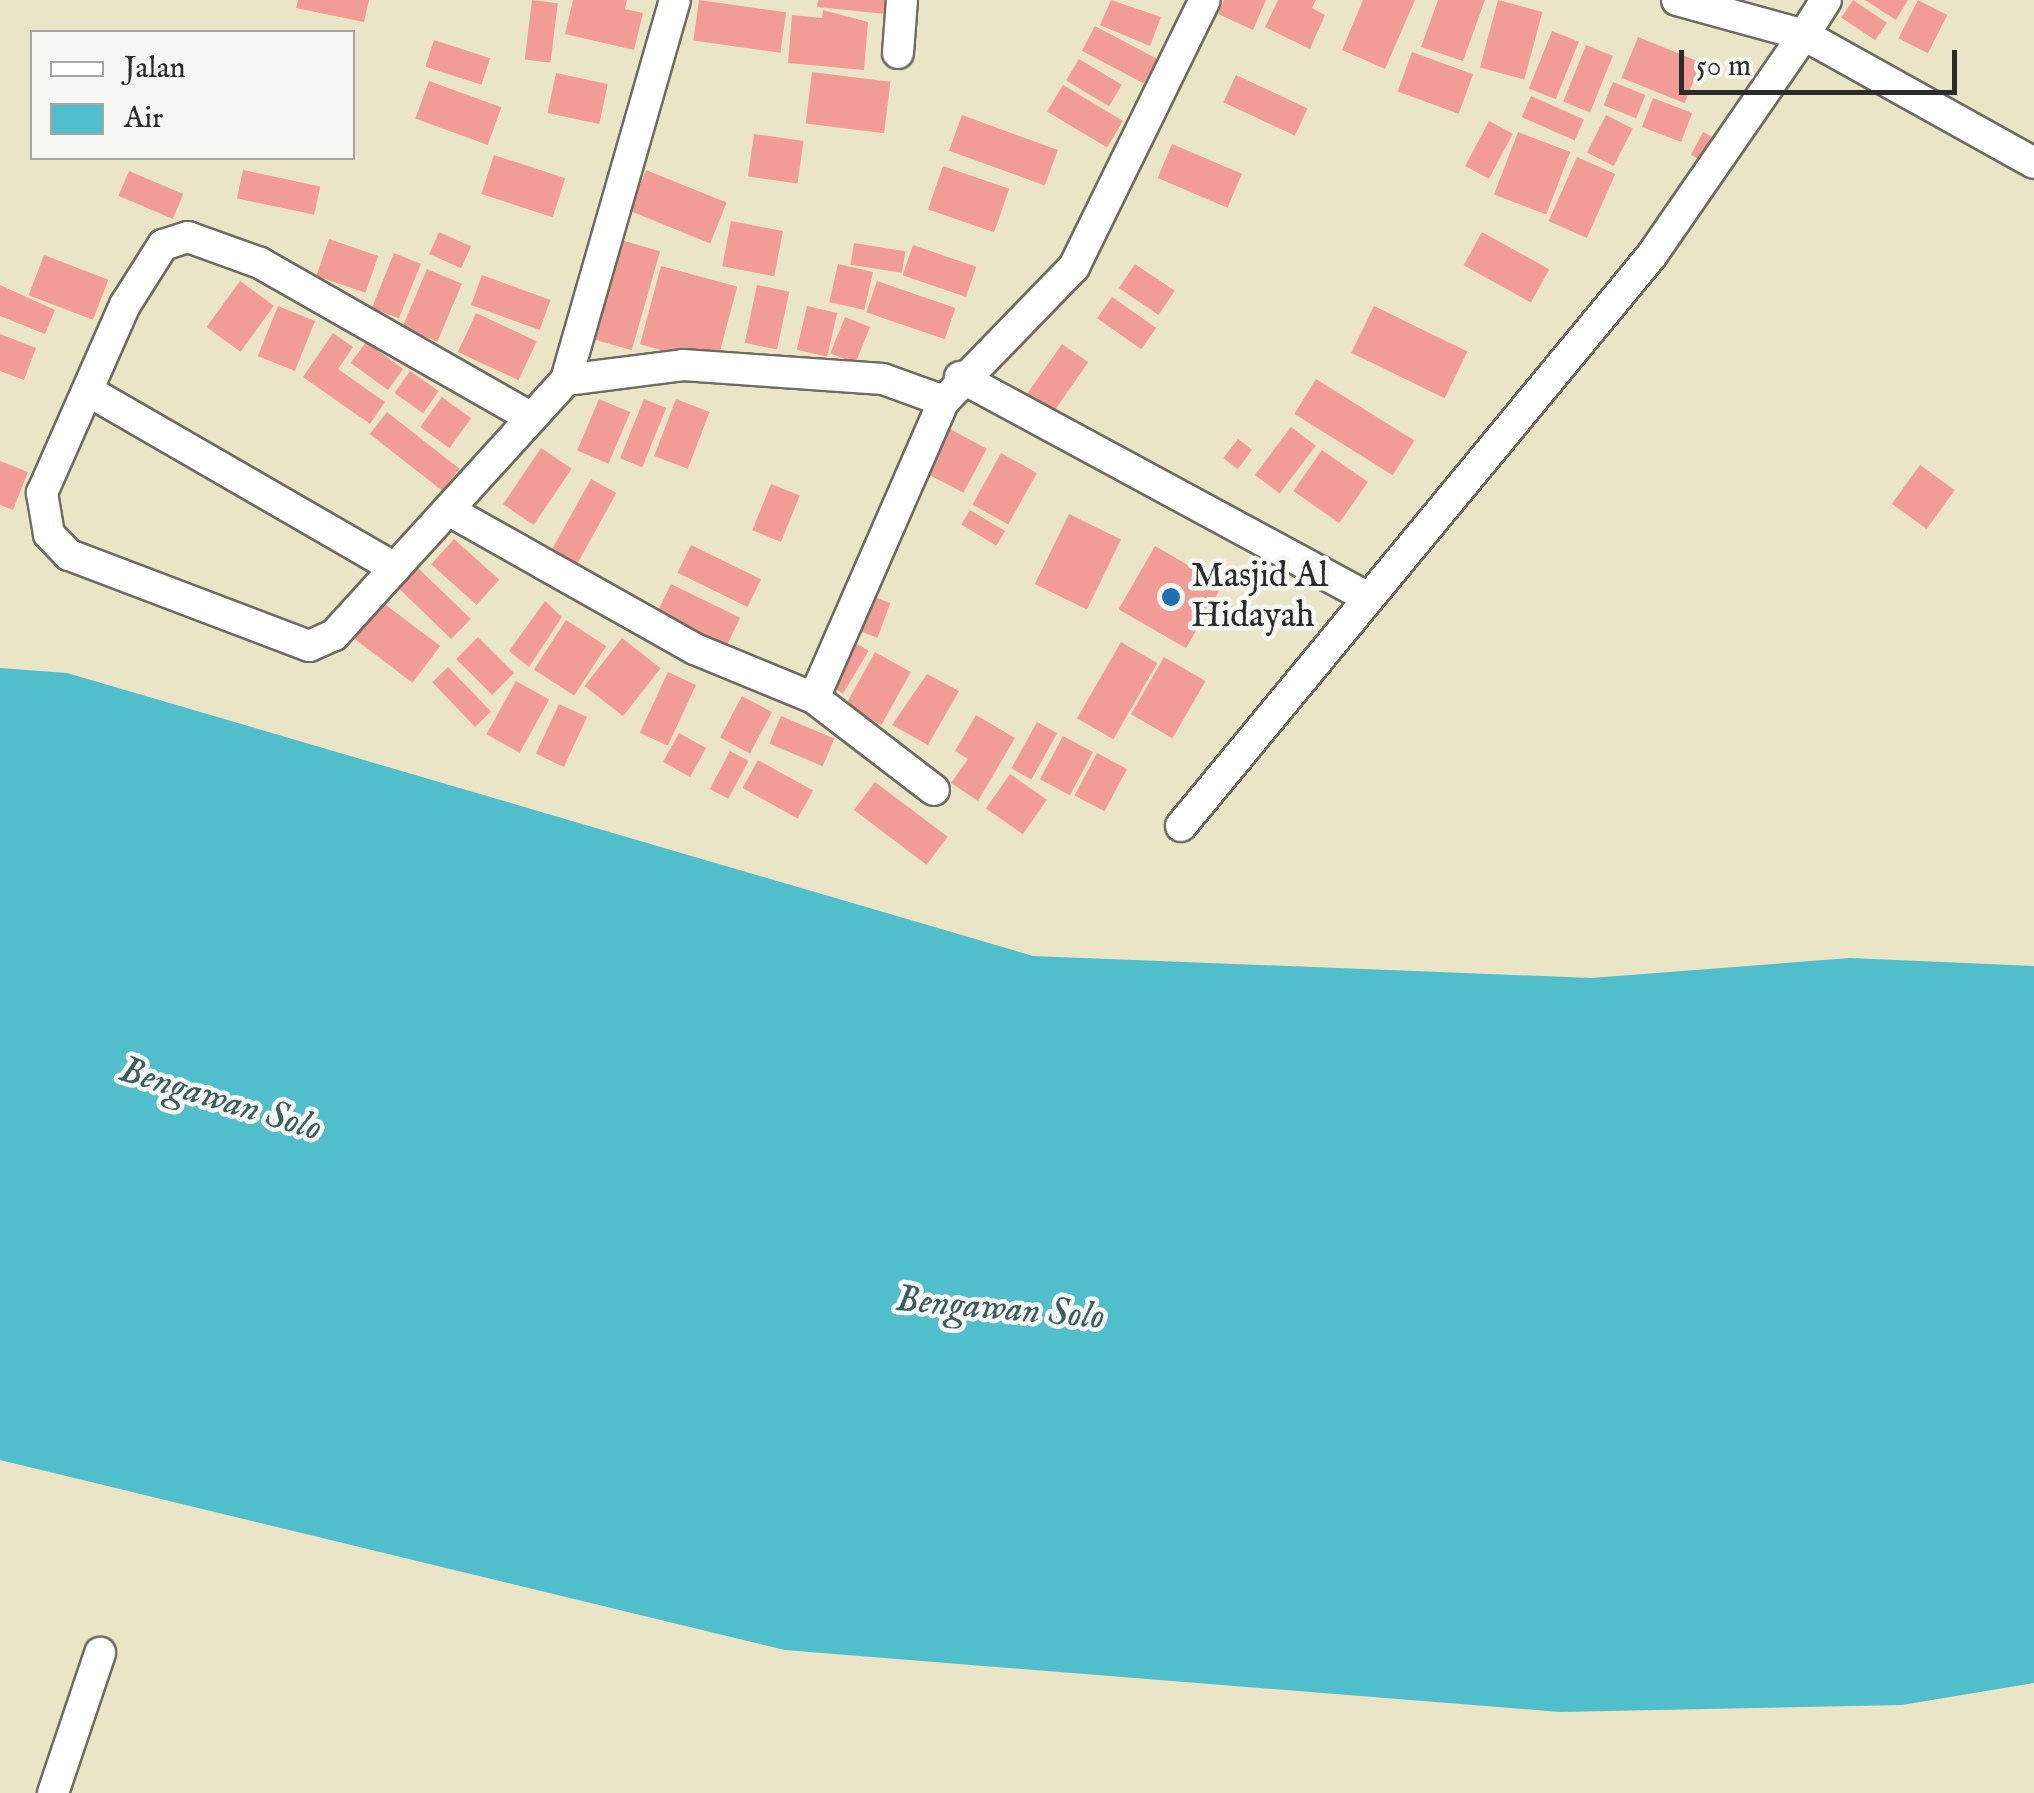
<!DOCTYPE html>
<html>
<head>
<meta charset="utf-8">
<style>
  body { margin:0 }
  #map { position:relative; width:2034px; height:1793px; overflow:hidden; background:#ebe5c8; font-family:"IM FELL English",serif }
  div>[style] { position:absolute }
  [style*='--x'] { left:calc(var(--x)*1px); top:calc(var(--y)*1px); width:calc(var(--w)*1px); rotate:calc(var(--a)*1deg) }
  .water>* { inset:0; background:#51becb }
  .building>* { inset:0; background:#f19d96; transform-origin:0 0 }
  .roads { filter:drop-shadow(2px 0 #6e6c62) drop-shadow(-2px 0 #6e6c62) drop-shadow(0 2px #6e6c62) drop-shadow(0 -2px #6e6c62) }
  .street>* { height:30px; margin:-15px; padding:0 15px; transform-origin:15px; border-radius:15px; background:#fff }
  .dots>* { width:28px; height:28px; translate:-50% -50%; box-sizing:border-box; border:5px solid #f6f6f2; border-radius:50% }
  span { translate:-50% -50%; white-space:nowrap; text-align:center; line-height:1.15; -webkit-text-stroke:9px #f6f6f2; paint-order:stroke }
  .poi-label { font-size:35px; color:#2b2b2b }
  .left { translate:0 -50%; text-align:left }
  .water-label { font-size:38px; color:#385e63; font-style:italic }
  .legend { position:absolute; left:30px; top:30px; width:325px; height:130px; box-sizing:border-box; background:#f6f6f2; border:2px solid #a5a5a2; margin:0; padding:12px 18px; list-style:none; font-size:30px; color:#2b2b2b }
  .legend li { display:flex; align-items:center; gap:20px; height:50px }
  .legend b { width:50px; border:2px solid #a5a5a2 }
  .scale { position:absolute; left:1679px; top:50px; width:278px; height:45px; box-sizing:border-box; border:5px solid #2b2b2b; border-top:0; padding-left:12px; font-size:30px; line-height:35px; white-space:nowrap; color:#2b2b2b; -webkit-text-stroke:8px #f6f6f2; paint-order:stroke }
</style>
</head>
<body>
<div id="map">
  <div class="water">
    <div style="clip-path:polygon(0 668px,67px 673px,1033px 956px,1591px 978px,1850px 958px,2034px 966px,2034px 1683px,1902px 1705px,1560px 1712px,785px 1650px,0 1460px)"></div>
  </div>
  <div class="building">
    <div style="clip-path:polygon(298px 0,369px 0,364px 22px,296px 8px)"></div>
    <div style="left:532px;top:0;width:26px;height:60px;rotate:7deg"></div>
    <div style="clip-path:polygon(573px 0,627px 0,625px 9px,643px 13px,634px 50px,565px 34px)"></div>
    <div style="left:699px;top:0;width:88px;height:41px;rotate:8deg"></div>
    <div style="clip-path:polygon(818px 0,887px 0,886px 14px,817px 7px)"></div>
    <div style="clip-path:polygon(1111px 0,1161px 17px,1150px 46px,1100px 25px)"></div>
    <div style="clip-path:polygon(1224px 0,1266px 0,1253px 30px,1218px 14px)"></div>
    <div style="clip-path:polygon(1278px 0,1316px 0,1312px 8px,1325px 15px,1310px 49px,1265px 27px)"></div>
    <div style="clip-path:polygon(1363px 0,1415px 0,1385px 69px,1342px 50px)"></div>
    <div style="clip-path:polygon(1438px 0,1485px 0,1463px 61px,1421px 47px)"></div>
    <div style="left:1498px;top:0;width:46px;height:70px;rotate:15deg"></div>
    <div style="left:1853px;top:0;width:41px;height:21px;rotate:34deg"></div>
    <div style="clip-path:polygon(1865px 0,1908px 0,1896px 20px)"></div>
    <div style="left:1918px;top:0;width:33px;height:43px;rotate:27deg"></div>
    <div style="clip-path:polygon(823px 10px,868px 22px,864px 70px,788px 63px,792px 15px,822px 18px)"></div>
    <div style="left:1095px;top:26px;width:70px;height:28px;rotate:28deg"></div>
    <div style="left:1552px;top:31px;width:29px;height:62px;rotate:22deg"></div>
    <div style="left:1638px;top:37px;width:68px;height:44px;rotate:22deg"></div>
    <div style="left:434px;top:40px;width:59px;height:28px;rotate:18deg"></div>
    <div style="left:1586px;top:45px;width:29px;height:61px;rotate:22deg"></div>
    <div style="left:1412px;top:52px;width:65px;height:42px;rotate:20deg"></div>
    <div style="left:1079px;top:59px;width:50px;height:25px;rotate:31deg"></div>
    <div style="left:812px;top:72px;width:79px;height:52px;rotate:7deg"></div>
    <div style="left:556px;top:73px;width:53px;height:41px;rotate:12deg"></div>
    <div style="left:1236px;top:75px;width:79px;height:30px;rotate:25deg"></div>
    <div style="left:429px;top:81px;width:77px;height:40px;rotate:20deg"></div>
    <div style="left:1613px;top:82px;width:35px;height:25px;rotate:22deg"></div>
    <div style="left:1063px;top:85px;width:70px;height:31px;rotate:31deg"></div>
    <div style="left:1531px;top:96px;width:58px;height:23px;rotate:24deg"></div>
    <div style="left:1653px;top:98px;width:42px;height:31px;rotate:21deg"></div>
    <div style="left:962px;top:115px;width:102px;height:38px;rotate:20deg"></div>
    <div style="left:1606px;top:115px;width:30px;height:42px;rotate:27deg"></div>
    <div style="left:1489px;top:121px;width:27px;height:51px;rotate:28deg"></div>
    <div style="left:1518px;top:132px;width:56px;height:67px;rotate:21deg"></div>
    <div style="left:1703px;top:132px;width:24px;height:26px;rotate:28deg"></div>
    <div style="left:754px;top:134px;width:50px;height:43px;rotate:8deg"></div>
    <div style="left:1172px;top:144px;width:76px;height:37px;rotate:23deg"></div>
    <div style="left:494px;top:155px;width:75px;height:41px;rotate:18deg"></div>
    <div style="left:1577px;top:157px;width:42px;height:70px;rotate:24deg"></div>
    <div style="left:943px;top:166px;width:70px;height:46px;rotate:19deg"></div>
    <div style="left:243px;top:170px;width:79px;height:29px;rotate:12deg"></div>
    <div style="left:646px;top:170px;width:87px;height:44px;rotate:22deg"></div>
    <div style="left:129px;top:171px;width:59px;height:27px;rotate:23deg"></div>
    <div style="left:731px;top:221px;width:53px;height:46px;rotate:11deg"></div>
    <div style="left:439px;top:232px;width:35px;height:24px;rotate:24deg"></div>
    <div style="left:1482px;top:232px;width:77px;height:38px;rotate:29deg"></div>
    <div style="left:614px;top:238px;width:48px;height:103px;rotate:16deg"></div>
    <div style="left:329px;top:239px;width:52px;height:39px;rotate:19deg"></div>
    <div style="left:854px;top:243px;width:52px;height:22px;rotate:9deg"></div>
    <div style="left:913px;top:245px;width:67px;height:32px;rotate:19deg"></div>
    <div style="left:394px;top:253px;width:29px;height:59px;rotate:22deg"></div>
    <div style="left:44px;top:255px;width:69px;height:43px;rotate:21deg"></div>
    <div style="left:838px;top:264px;width:36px;height:39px;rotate:13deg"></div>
    <div style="left:1135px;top:264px;width:48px;height:29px;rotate:34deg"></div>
    <div style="left:661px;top:266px;width:79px;height:81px;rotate:15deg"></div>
    <div style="left:427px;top:269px;width:38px;height:63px;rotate:23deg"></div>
    <div style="left:482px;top:275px;width:73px;height:32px;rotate:20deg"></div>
    <div style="left:240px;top:281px;width:42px;height:57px;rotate:36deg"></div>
    <div style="left:877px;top:281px;width:83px;height:33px;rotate:19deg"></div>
    <div style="clip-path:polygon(0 285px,55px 310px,45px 334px,0 316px)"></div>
    <div style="left:757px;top:285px;width:33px;height:59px;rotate:12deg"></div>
    <div style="left:1112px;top:297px;width:54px;height:26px;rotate:35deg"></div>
    <div style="left:278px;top:306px;width:40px;height:54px;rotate:22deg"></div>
    <div style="left:807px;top:306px;width:31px;height:45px;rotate:13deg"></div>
    <div style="left:1374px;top:306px;width:104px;height:52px;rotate:26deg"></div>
    <div style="left:476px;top:313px;width:67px;height:43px;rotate:25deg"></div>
    <div style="left:845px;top:317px;width:27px;height:39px;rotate:22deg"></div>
    <div style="clip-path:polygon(333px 333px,353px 347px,338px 369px,385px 402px,370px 424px,303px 377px)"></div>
    <div style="clip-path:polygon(0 334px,36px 348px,24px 380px,0 371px)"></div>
    <div style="left:366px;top:342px;width:46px;height:26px;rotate:36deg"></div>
    <div style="left:1062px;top:344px;width:32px;height:62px;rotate:35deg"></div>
    <div style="left:410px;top:371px;width:35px;height:27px;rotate:35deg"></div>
    <div style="left:1316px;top:379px;width:116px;height:41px;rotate:32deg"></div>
    <div style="left:442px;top:397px;width:36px;height:37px;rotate:36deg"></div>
    <div style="left:599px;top:399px;width:34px;height:56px;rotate:23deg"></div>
    <div style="left:644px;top:399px;width:24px;height:64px;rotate:22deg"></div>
    <div style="left:676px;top:399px;width:36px;height:61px;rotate:21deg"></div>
    <div style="left:387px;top:412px;width:92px;height:28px;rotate:38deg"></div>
    <div style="left:1291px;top:427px;width:31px;height:60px;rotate:37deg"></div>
    <div style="left:948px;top:428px;width:44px;height:50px;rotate:28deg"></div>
    <div style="left:1238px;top:439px;width:18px;height:24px;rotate:38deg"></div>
    <div style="left:541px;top:448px;width:37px;height:68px;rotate:34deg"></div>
    <div style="left:1322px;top:450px;width:56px;height:50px;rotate:35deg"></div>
    <div style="left:1001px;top:453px;width:41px;height:59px;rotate:29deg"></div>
    <div style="clip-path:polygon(0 461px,28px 472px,13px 510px,0 505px)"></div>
    <div style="left:1920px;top:465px;width:43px;height:48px;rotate:36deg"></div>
    <div style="left:591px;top:479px;width:29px;height:86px;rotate:29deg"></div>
    <div style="left:771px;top:484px;width:31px;height:50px;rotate:22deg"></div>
    <div style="left:970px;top:510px;width:41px;height:17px;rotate:31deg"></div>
    <div style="left:1069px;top:514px;width:58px;height:78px;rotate:26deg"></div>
    <div style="left:454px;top:539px;width:61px;height:34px;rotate:42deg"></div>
    <div style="left:691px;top:545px;width:78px;height:31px;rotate:26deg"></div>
    <div style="left:1155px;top:546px;width:78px;height:73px;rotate:30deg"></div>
    <div style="left:416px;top:566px;width:76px;height:28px;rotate:44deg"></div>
    <div style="left:671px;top:584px;width:77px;height:32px;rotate:26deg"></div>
    <div style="left:863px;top:593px;width:29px;height:37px;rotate:20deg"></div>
    <div style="left:378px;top:599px;width:78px;height:46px;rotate:37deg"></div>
    <div style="clip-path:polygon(545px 601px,562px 617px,529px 667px,509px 651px)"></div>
    <div style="left:566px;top:620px;width:48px;height:59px;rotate:33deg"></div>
    <div style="left:478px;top:637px;width:51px;height:31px;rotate:45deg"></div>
    <div style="left:622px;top:638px;width:49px;height:61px;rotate:38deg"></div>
    <div style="left:849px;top:639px;width:23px;height:50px;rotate:31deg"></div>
    <div style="left:1121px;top:642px;width:42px;height:88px;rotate:30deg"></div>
    <div style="left:875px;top:652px;width:41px;height:61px;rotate:29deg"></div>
    <div style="left:1164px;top:657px;width:48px;height:66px;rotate:30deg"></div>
    <div style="left:448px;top:667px;width:62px;height:22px;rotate:46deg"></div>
    <div style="left:668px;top:672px;width:31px;height:67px;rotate:25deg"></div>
    <div style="clip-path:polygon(927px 674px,959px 691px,928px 745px,892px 725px)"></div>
    <div style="left:516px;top:681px;width:38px;height:61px;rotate:29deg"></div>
    <div style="left:742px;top:696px;width:34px;height:47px;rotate:28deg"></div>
    <div style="left:559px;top:704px;width:31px;height:55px;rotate:25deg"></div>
    <div style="clip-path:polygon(976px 715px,1015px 738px,978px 801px,951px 783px,968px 759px,955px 751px)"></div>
    <div style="left:781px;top:716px;width:58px;height:30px;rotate:23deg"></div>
    <div style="left:1037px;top:722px;width:23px;height:53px;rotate:29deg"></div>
    <div style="left:679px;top:733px;width:31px;height:33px;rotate:29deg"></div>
    <div style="left:1063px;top:736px;width:34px;height:49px;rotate:28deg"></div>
    <div style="left:730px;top:751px;width:21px;height:43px;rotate:28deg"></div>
    <div style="left:1097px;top:753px;width:34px;height:48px;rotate:28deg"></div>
    <div style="left:758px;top:760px;width:63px;height:32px;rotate:29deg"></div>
    <div style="left:1010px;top:774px;width:45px;height:42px;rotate:35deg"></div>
    <div style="left:875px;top:782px;width:91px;height:35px;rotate:37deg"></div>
  </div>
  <div class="roads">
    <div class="street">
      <div style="--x:1677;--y:0;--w:132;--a:15.4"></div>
      <div style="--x:1804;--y:35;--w:41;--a:-57.8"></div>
      <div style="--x:898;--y:53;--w:53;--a:-85.7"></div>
      <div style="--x:960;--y:377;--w:463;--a:28.4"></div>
      <div style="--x:566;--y:380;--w:118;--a:-7.3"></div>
      <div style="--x:683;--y:365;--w:200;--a:4"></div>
      <div style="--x:883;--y:379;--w:65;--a:19.8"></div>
      <div style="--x:90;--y:392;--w:352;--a:30"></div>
      <div style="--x:395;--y:568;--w:254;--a:-47.7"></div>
      <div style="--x:566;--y:380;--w:395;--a:-74"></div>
      <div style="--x:448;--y:510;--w:283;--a:29.4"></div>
      <div style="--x:695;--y:649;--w:129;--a:22.4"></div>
      <div style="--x:814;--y:698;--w:324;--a:-66.4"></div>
      <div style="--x:944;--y:401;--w:187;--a:-45.9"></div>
      <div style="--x:1074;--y:267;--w:297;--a:-63.9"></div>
      <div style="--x:395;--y:568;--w:91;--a:132.3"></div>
      <div style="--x:334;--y:635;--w:27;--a:156"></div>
      <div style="--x:309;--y:646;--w:257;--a:-159.2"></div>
      <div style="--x:69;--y:555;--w:29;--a:-134"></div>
      <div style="--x:49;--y:534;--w:42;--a:-99.7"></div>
      <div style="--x:42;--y:493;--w:206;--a:-66.2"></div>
      <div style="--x:125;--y:305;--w:71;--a:-57.7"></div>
      <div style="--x:163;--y:245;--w:26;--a:-18"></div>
      <div style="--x:188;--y:237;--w:77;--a:19.9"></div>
      <div style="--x:260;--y:263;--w:307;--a:29.7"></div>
      <div style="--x:814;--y:698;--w:151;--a:37.5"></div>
      <div style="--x:1181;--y:826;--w:740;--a:-50.48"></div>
      <div style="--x:1652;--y:255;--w:267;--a:-55.4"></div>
      <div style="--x:1804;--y:35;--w:263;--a:29.1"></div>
      <div style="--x:53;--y:1793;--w:148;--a:-71.4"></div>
    </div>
  </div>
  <div class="dots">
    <div style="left:1171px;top:597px;background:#1f6fb2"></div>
  </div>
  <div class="poi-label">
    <span class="left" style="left:1191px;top:597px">Masjid Al<br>Hidayah</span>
  </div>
  <div class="water-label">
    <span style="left:220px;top:1101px;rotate:17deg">Bengawan Solo</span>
    <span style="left:1000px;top:1310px;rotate:5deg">Bengawan Solo</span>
  </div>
  <ul class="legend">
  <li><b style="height:12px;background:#fff"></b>Jalan</li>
  <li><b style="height:28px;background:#51becb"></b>Air</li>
  </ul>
  <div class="scale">50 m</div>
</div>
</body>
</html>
